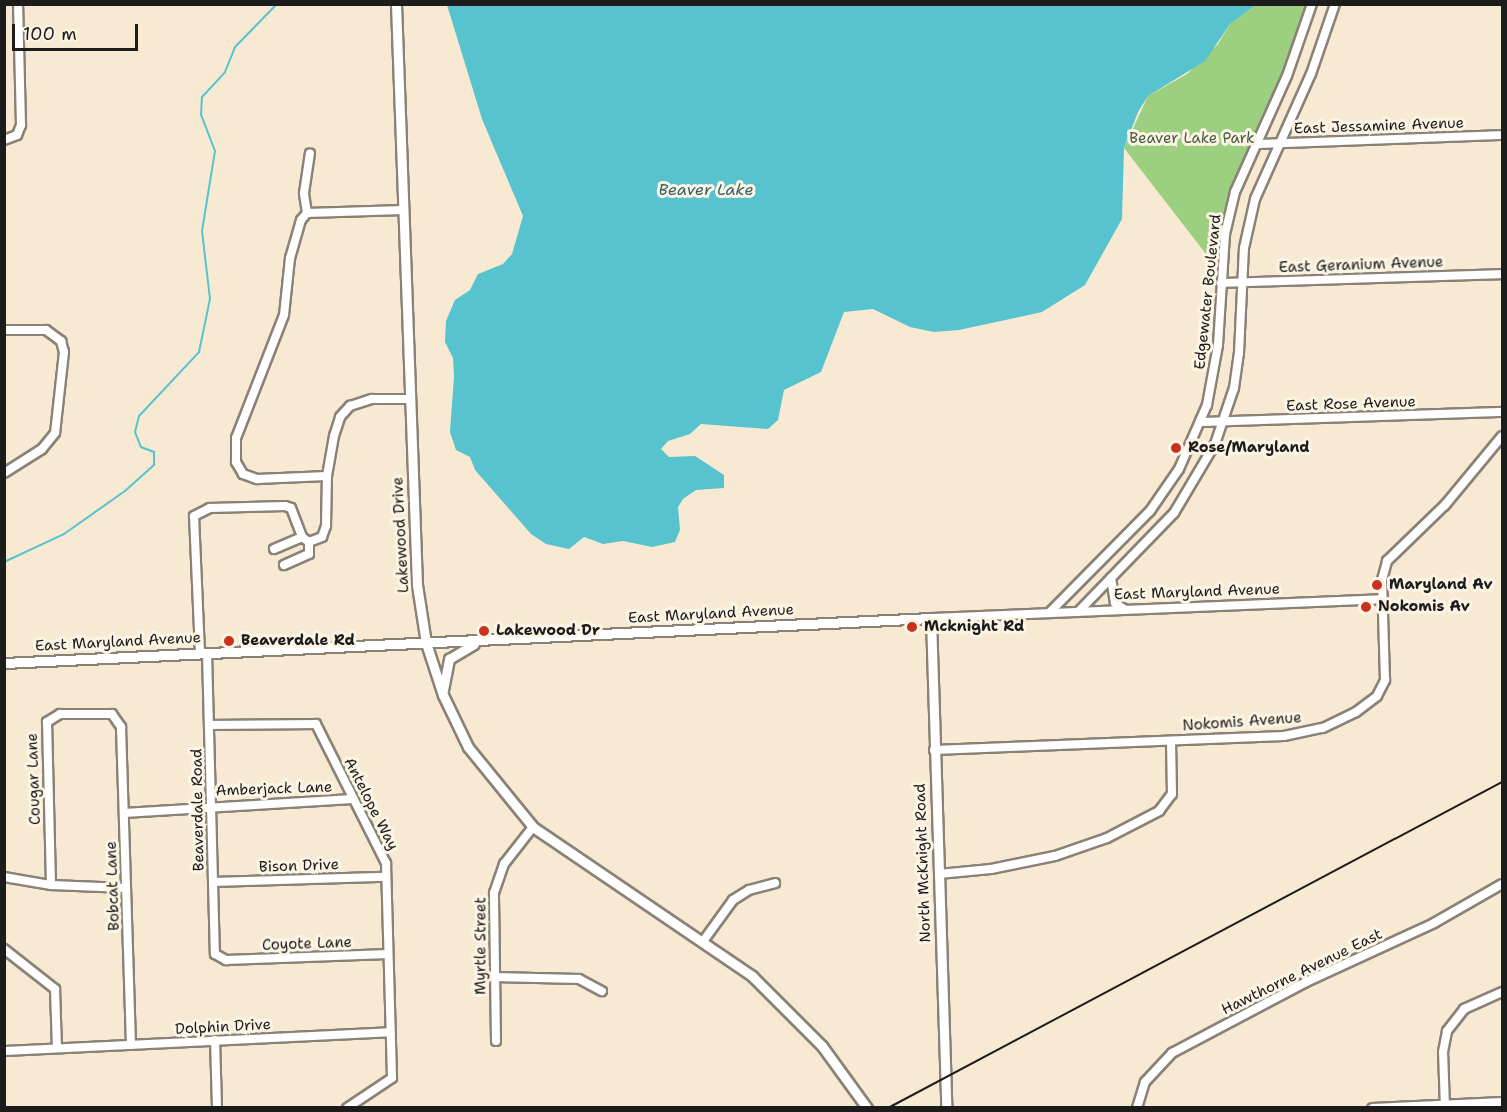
<!DOCTYPE html>
<html>
<head>
<meta charset="utf-8">
<style>
  body { margin:0 }
  #map { position:relative; width:1507px; height:1112px; overflow:hidden; background:#f8e9d2; font-family:"Shantell Sans",sans-serif }
  div>[style] { position:absolute }
  [style*='--x'] { left:calc(var(--x)*1px); top:calc(var(--y)*1px); width:calc(var(--w)*1px); rotate:calc(var(--a)*1deg) }
  .green>* { inset:0; background:#9ccf7f }
  .water>* { inset:0; background:#56c3cf }
  .stream>* { height:2px; margin:-1px; padding:0 1px; transform-origin:1px; border-radius:1px; background:#56c3cf }
  .roads { filter:drop-shadow(2px 0 #8a8277) drop-shadow(-2px 0 #8a8277) drop-shadow(0 2px #8a8277) drop-shadow(0 -2px #8a8277) }
  .minor>* { height:8px; margin:-4px; padding:0 4px; transform-origin:4px; border-radius:4px; background:#fff }
  .tertiary>* { height:9px; margin:-4.5px; padding:0 4.5px; transform-origin:4.5px; border-radius:4.5px; background:#fff }
  .rail>* { height:2px; margin:-1px; padding:0 1px; transform-origin:1px; border-radius:1px; background:#1c1c1c }
  .dots>* { width:16px; height:16px; translate:-50% -50%; box-sizing:border-box; border:3px solid #fcf5e5; border-radius:50% }
  span { translate:-50% -50%; white-space:nowrap; text-align:center; line-height:1.15; -webkit-text-stroke:6px #fcf5e5; paint-order:stroke }
  .street-label { font-size:15px; color:#1c1c1c }
  .park-label { font-size:15px; color:#495b3f }
  .poi-label { font-size:15px; color:#1c1c1c; font-weight:700 }
  .left { translate:0 -50%; text-align:left }
  .water-label { font-size:16px; color:#335f64; font-style:italic }
  .frame { position:absolute; inset:0; border:6px solid #1c1c1c; pointer-events:none }
  .scale { position:absolute; left:12px; top:24px; width:126px; height:27px; box-sizing:border-box; border:3px solid #1c1c1c; border-top:0; padding-left:8px; font-size:18px; line-height:21px; white-space:nowrap; color:#1c1c1c; -webkit-text-stroke:4px #fcf5e5; paint-order:stroke }
</style>
</head>
<body>
<div id="map">
  <div class="green">
    <div style="clip-path:polygon(1256px 5px,1312px 5px,1287px 76px,1235px 192px,1216px 267px,1124px 148px,1148px 96px,1187px 74px,1218px 44px,1230px 24px)"></div>
  </div>
  <div class="water">
    <div style="clip-path:polygon(447px 5px,1256px 5px,1230px 24px,1205px 61px,1148px 96px,1138px 112px,1124px 148px,1122px 219px,1085px 285px,1042px 312px,959px 330px,934px 332px,910px 327px,873px 309px,844px 312px,821px 372px,784px 390px,778px 420px,768px 429px,701px 424px,690px 434px,668px 441px,661px 449px,669px 457px,695px 456px,724px 475px,724px 488px,696px 490px,683px 499px,678px 507px,680px 530px,675px 542px,652px 547px,623px 541px,603px 544px,584px 537px,569px 549px,546px 544px,531px 534px,475px 470px,470px 457px,456px 450px,450px 432px,454px 376px,453px 358px,445px 342px,446px 321px,455px 300px,470px 290px,478px 274px,503px 264px,512px 254px,523px 216px,482px 119px)"></div>
  </div>
  <div class="stream">
    <div style="--x:4;--y:562;--w:66;--a:-25"></div>
    <div style="--x:64;--y:534;--w:75;--a:-35.2"></div>
    <div style="--x:125;--y:491;--w:39;--a:-42"></div>
    <div style="--x:154;--y:465;--w:13;--a:-90"></div>
    <div style="--x:154;--y:452;--w:14;--a:-159"></div>
    <div style="--x:141;--y:447;--w:16;--a:-112"></div>
    <div style="--x:135;--y:432;--w:16;--a:-76"></div>
    <div style="--x:139;--y:416;--w:88;--a:-46.8"></div>
    <div style="--x:199;--y:352;--w:54;--a:-78.3"></div>
    <div style="--x:210;--y:299;--w:68;--a:-96.7"></div>
    <div style="--x:202;--y:231;--w:81;--a:-80.8"></div>
    <div style="--x:215;--y:151;--w:39;--a:-111"></div>
    <div style="--x:201;--y:115;--w:18;--a:-87"></div>
    <div style="--x:202;--y:97;--w:34;--a:-47"></div>
    <div style="--x:225;--y:72;--w:27;--a:-68"></div>
    <div style="--x:235;--y:47;--w:60;--a:-45.7"></div>
  </div>
  <div class="roads">
    <div class="minor">
      <div style="--x:4;--y:140;--w:14;--a:-21"></div>
      <div style="--x:17;--y:135;--w:11;--a:-68"></div>
      <div style="--x:21;--y:125;--w:121;--a:-91.4"></div>
      <div style="--x:1257;--y:144;--w:245;--a:-2.1"></div>
      <div style="--x:403;--y:210;--w:96;--a:178.2"></div>
      <div style="--x:307;--y:213;--w:9;--a:131"></div>
      <div style="--x:301;--y:220;--w:40;--a:106"></div>
      <div style="--x:290;--y:258;--w:57;--a:96"></div>
      <div style="--x:284;--y:315;--w:132;--a:111.3"></div>
      <div style="--x:236;--y:438;--w:24;--a:90"></div>
      <div style="--x:236;--y:462;--w:14;--a:60"></div>
      <div style="--x:243;--y:474;--w:15;--a:20"></div>
      <div style="--x:257;--y:479;--w:70;--a:-2.5"></div>
      <div style="--x:327;--y:476;--w:41;--a:-80.1"></div>
      <div style="--x:334;--y:436;--w:20;--a:-72"></div>
      <div style="--x:340;--y:417;--w:15;--a:-48"></div>
      <div style="--x:350;--y:406;--w:23;--a:-18"></div>
      <div style="--x:372;--y:399;--w:38;--a:0"></div>
      <div style="--x:307;--y:213;--w:20;--a:-99"></div>
      <div style="--x:304;--y:193;--w:40;--a:-81.5"></div>
      <div style="--x:1221;--y:283;--w:281;--a:-1.8"></div>
      <div style="--x:4;--y:330;--w:42;--a:0"></div>
      <div style="--x:46;--y:330;--w:19;--a:36"></div>
      <div style="--x:61;--y:341;--w:11;--a:75"></div>
      <div style="--x:64;--y:352;--w:81;--a:96.3"></div>
      <div style="--x:55;--y:433;--w:21;--a:129"></div>
      <div style="--x:42;--y:449;--w:45;--a:147.7"></div>
      <div style="--x:1200;--y:422;--w:302;--a:-1.9"></div>
      <div style="--x:274;--y:549;--w:30;--a:-23"></div>
      <div style="--x:284;--y:565;--w:27;--a:-24"></div>
      <div style="--x:309;--y:554;--w:12;--a:-90"></div>
      <div style="--x:1111;--y:578;--w:25;--a:81"></div>
      <div style="--x:1115;--y:603;--w:11;--a:34"></div>
      <div style="--x:1078;--y:612;--w:138;--a:-45.9"></div>
      <div style="--x:1174;--y:513;--w:80;--a:-59.3"></div>
      <div style="--x:1215;--y:444;--w:59;--a:-71.3"></div>
      <div style="--x:1234;--y:388;--w:35;--a:-82"></div>
      <div style="--x:1239;--y:353;--w:105;--a:-87.3"></div>
      <div style="--x:1244;--y:248;--w:50;--a:-77.3"></div>
      <div style="--x:1255;--y:199;--w:137;--a:-65.9"></div>
      <div style="--x:1311;--y:74;--w:74;--a:-71.1"></div>
      <div style="--x:1049;--y:613;--w:144;--a:-45.3"></div>
      <div style="--x:1150;--y:511;--w:51;--a:-55.4"></div>
      <div style="--x:1179;--y:469;--w:70;--a:-66.4"></div>
      <div style="--x:1207;--y:405;--w:61;--a:-79.6"></div>
      <div style="--x:1218;--y:345;--w:111;--a:-86.4"></div>
      <div style="--x:1225;--y:234;--w:43;--a:-76.6"></div>
      <div style="--x:1235;--y:192;--w:127;--a:-65.9"></div>
      <div style="--x:1287;--y:76;--w:76;--a:-70.9"></div>
      <div style="--x:931;--y:618;--w:452;--a:-2.4"></div>
      <div style="--x:200;--y:653;--w:137;--a:-92.5"></div>
      <div style="--x:194;--y:516;--w:18;--a:-27"></div>
      <div style="--x:210;--y:508;--w:75;--a:-1.5"></div>
      <div style="--x:285;--y:506;--w:6;--a:18"></div>
      <div style="--x:291;--y:508;--w:31;--a:69"></div>
      <div style="--x:302;--y:537;--w:9;--a:36"></div>
      <div style="--x:309;--y:542;--w:14;--a:-21"></div>
      <div style="--x:322;--y:537;--w:12;--a:-70"></div>
      <div style="--x:326;--y:526;--w:50;--a:-88.9"></div>
      <div style="--x:207;--y:653;--w:301;--a:88.5"></div>
      <div style="--x:215;--y:954;--w:13;--a:29"></div>
      <div style="--x:226;--y:960;--w:162;--a:-2.1"></div>
      <div style="--x:210;--y:725;--w:106;--a:-0.5"></div>
      <div style="--x:316;--y:724;--w:156;--a:63.3"></div>
      <div style="--x:386;--y:863;--w:215;--a:88.4"></div>
      <div style="--x:392;--y:1078;--w:54;--a:146.3"></div>
      <div style="--x:934;--y:750;--w:350;--a:-2.3"></div>
      <div style="--x:1284;--y:736;--w:40;--a:-12"></div>
      <div style="--x:1323;--y:728;--w:37;--a:-26"></div>
      <div style="--x:1356;--y:712;--w:26;--a:-37"></div>
      <div style="--x:1377;--y:696;--w:18;--a:-63"></div>
      <div style="--x:1385;--y:680;--w:100;--a:-91.7"></div>
      <div style="--x:1382;--y:580;--w:20;--a:-75"></div>
      <div style="--x:1387;--y:561;--w:81;--a:-44"></div>
      <div style="--x:1445;--y:505;--w:89;--a:-50.4"></div>
      <div style="--x:124;--y:813;--w:229;--a:-3.5"></div>
      <div style="--x:939;--y:874;--w:52;--a:-5.5"></div>
      <div style="--x:991;--y:869;--w:65;--a:-11.5"></div>
      <div style="--x:1055;--y:856;--w:55;--a:-19.1"></div>
      <div style="--x:1107;--y:838;--w:59;--a:-27.4"></div>
      <div style="--x:1159;--y:811;--w:21;--a:-53"></div>
      <div style="--x:1172;--y:794;--w:53;--a:-91.1"></div>
      <div style="--x:4;--y:877;--w:48;--a:9.7"></div>
      <div style="--x:51;--y:885;--w:75;--a:2.3"></div>
      <div style="--x:213;--y:882;--w:173;--a:-1.7"></div>
      <div style="--x:51;--y:885;--w:163;--a:-91.4"></div>
      <div style="--x:47;--y:722;--w:15;--a:-32"></div>
      <div style="--x:60;--y:714;--w:52;--a:0"></div>
      <div style="--x:112;--y:714;--w:16;--a:55"></div>
      <div style="--x:121;--y:727;--w:318;--a:88.2"></div>
      <div style="--x:704;--y:940;--w:49;--a:-54.1"></div>
      <div style="--x:733;--y:900;--w:19;--a:-32"></div>
      <div style="--x:749;--y:890;--w:27;--a:-15"></div>
      <div style="--x:4;--y:949;--w:65;--a:38.1"></div>
      <div style="--x:55;--y:989;--w:59;--a:88.1"></div>
      <div style="--x:494;--y:977;--w:85;--a:1.3"></div>
      <div style="--x:579;--y:979;--w:26;--a:28"></div>
      <div style="--x:215;--y:1040;--w:68;--a:88.3"></div>
      <div style="--x:496;--y:1041;--w:148;--a:-90.8"></div>
      <div style="--x:494;--y:893;--w:31;--a:-71"></div>
      <div style="--x:504;--y:864;--w:47;--a:-51.9"></div>
      <div style="--x:4;--y:1051;--w:387;--a:-2.8"></div>
      <div style="--x:1137;--y:1108;--w:27;--a:-73"></div>
      <div style="--x:1145;--y:1082;--w:40;--a:-47"></div>
      <div style="--x:1172;--y:1053;--w:152;--a:-27.9"></div>
      <div style="--x:1306;--y:982;--w:141;--a:-24.7"></div>
      <div style="--x:1434;--y:923;--w:78;--a:-29.8"></div>
      <div style="--x:1445;--y:1108;--w:56;--a:-92"></div>
      <div style="--x:1443;--y:1052;--w:21;--a:-79"></div>
      <div style="--x:1447;--y:1031;--w:28;--a:-52"></div>
      <div style="--x:1464;--y:1009;--w:42;--a:-24.1"></div>
    </div>
    <div class="tertiary">
      <div style="--x:396;--y:4;--w:581;--a:87.93"></div>
      <div style="--x:417;--y:585;--w:59;--a:81.2"></div>
      <div style="--x:426;--y:643;--w:55;--a:71.9"></div>
      <div style="--x:443;--y:695;--w:58;--a:64.3"></div>
      <div style="--x:468;--y:747;--w:103;--a:50.9"></div>
      <div style="--x:533;--y:827;--w:265;--a:34.2"></div>
      <div style="--x:752;--y:976;--w:99;--a:45"></div>
      <div style="--x:822;--y:1046;--w:77;--a:54"></div>
      <div style="--x:4;--y:663;--w:928;--a:-2.78"></div>
      <div style="--x:931;--y:618;--w:490;--a:88.2"></div>
      <div style="--x:443;--y:690;--w:32;--a:-79"></div>
      <div style="--x:449;--y:659;--w:29;--a:-31"></div>
      <div style="--x:1372;--y:1108;--w:130;--a:-2.6"></div>
    </div>
  </div>
  <div class="rail">
    <div style="--x:888;--y:1108;--w:695;--a:-27.97"></div>
  </div>
  <div class="dots">
    <div style="left:1176px;top:448px;background:#c8321e"></div>
    <div style="left:1377px;top:585px;background:#c8321e"></div>
    <div style="left:1366px;top:607px;background:#c8321e"></div>
    <div style="left:912px;top:627px;background:#c8321e"></div>
    <div style="left:484px;top:631px;background:#c8321e"></div>
    <div style="left:229px;top:641px;background:#c8321e"></div>
  </div>
  <div class="street-label">
    <span style="left:1379px;top:126px;rotate:-2deg">East Jessamine Avenue</span>
    <span style="left:1361px;top:265px;rotate:-2deg">East Geranium Avenue</span>
    <span style="left:1208px;top:292px;rotate:-84deg">Edgewater Boulevard</span>
    <span style="left:1351px;top:404px;rotate:-2deg">East Rose Avenue</span>
    <span style="left:401px;top:535px;rotate:-93deg">Lakewood Drive</span>
    <span style="left:1197px;top:592px;rotate:-2deg">East Maryland Avenue</span>
    <span style="left:711px;top:614px;rotate:-3deg">East Maryland Avenue</span>
    <span style="left:118px;top:642px;rotate:-3deg">East Maryland Avenue</span>
    <span style="left:1242px;top:722px;rotate:-4deg">Nokomis Avenue</span>
    <span style="left:34px;top:779px;rotate:-92deg">Cougar Lane</span>
    <span style="left:274px;top:789px;rotate:-2deg">Amberjack Lane</span>
    <span style="left:371px;top:804px;rotate:63deg">Antelope Way</span>
    <span style="left:198px;top:810px;rotate:-91deg">Beaverdale Road</span>
    <span style="left:923px;top:863px;rotate:-92deg">North McKnight Road</span>
    <span style="left:299px;top:866px;rotate:-2deg">Bison Drive</span>
    <span style="left:113px;top:886px;rotate:-92deg">Bobcat Lane</span>
    <span style="left:307px;top:944px;rotate:-2deg">Coyote Lane</span>
    <span style="left:481px;top:946px;rotate:-90deg">Myrtle Street</span>
    <span style="left:1302px;top:972px;rotate:-26deg">Hawthorne Avenue East</span>
    <span style="left:223px;top:1027px;rotate:-3deg">Dolphin Drive</span>
  </div>
  <div class="park-label">
    <span style="left:1192px;top:139px">Beaver Lake Park</span>
  </div>
  <div class="poi-label">
    <span class="left" style="left:1188px;top:448px">Rose/Maryland</span>
    <span class="left" style="left:1389px;top:585px">Maryland Av</span>
    <span class="left" style="left:1378px;top:607px">Nokomis Av</span>
    <span class="left" style="left:924px;top:627px">Mcknight Rd</span>
    <span class="left" style="left:496px;top:631px">Lakewood Dr</span>
    <span class="left" style="left:241px;top:641px">Beaverdale Rd</span>
  </div>
  <div class="water-label">
    <span style="left:706px;top:190px">Beaver Lake</span>
  </div>
  <div class="frame"></div>
  <div class="scale">100 m</div>
</div>
</body>
</html>
